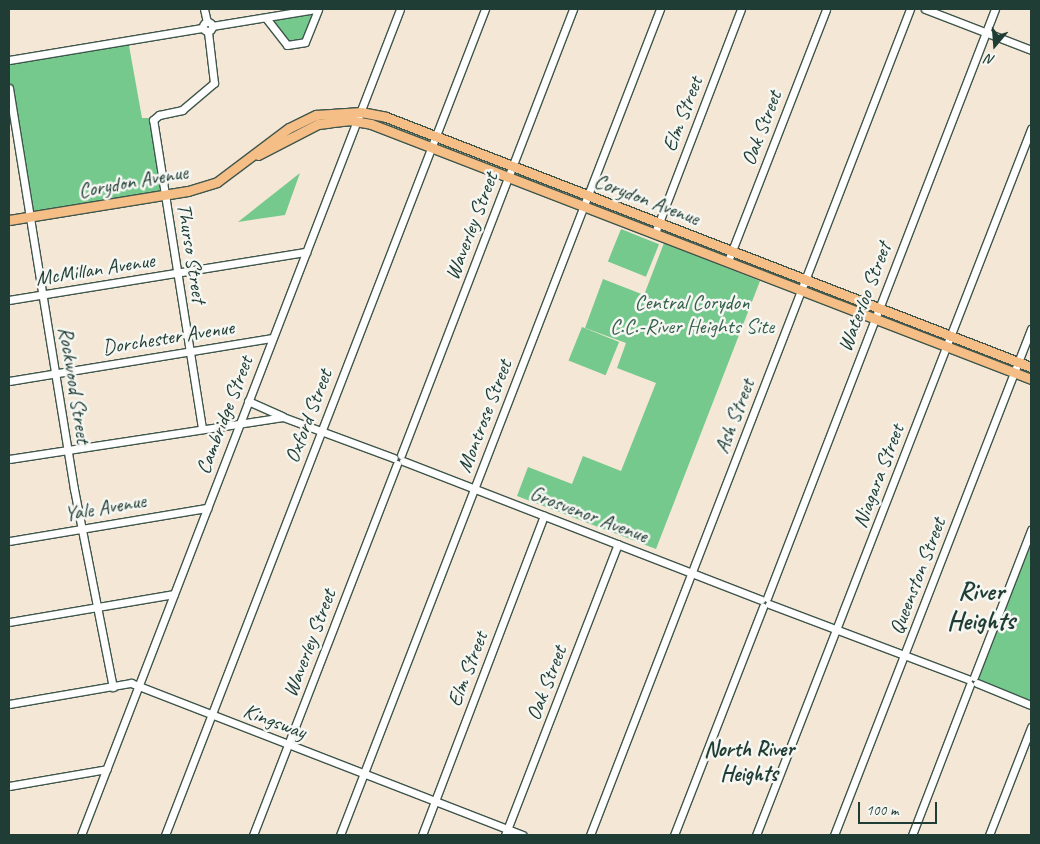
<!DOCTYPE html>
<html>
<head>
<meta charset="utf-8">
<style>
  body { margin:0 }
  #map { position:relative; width:1040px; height:844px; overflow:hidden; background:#f4e7d5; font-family:Caveat,sans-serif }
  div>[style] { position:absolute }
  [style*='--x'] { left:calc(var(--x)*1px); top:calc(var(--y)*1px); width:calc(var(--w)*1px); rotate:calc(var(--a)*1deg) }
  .green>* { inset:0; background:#75c98d; transform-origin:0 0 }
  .roads { filter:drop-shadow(1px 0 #3f564c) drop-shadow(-1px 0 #3f564c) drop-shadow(0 1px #3f564c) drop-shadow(0 -1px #3f564c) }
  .minor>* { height:7px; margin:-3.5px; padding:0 3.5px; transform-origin:3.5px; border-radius:3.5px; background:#fff }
  .minor>.ring { margin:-3.5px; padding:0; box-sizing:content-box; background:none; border:7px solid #fff; border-radius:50% }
  .major>* { height:9px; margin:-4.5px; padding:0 4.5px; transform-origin:4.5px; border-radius:4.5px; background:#f5be86 }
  span { translate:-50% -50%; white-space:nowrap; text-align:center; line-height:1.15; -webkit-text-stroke:5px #f6f6f2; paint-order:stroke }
  .street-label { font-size:21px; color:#1f3d34 }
  .park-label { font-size:21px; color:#34604a }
  .neighbourhood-label { font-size:22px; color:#1f3d34; font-weight:700 }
  .district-label { font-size:26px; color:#1f3d34; font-weight:700 }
  .frame { position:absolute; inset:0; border:10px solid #1f3d34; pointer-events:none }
  .north { position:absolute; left:970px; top:20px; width:50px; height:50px; -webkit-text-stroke:4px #f6f6f2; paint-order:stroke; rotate:198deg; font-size:14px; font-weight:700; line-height:20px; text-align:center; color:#1f3d34 }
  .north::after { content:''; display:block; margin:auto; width:18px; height:22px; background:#1f3d34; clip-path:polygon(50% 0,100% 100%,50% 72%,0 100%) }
  .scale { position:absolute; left:858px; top:802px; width:79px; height:22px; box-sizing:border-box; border:2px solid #1f3d34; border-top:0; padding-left:6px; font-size:15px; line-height:18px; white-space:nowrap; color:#1f3d34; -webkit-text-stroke:4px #f6f6f2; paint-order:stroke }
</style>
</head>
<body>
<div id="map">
  <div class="green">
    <div style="clip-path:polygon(318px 9px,305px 42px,287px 45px,266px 18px)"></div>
    <div style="clip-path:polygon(128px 40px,142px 118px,153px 118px,164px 195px,30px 217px,9px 88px,9px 60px)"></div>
    <div style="clip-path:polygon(369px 117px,378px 118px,429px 138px,425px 139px)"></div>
    <div style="clip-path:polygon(438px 141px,506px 168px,438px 144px)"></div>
    <div style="clip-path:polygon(515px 170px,581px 197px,516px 175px)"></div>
    <div style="clip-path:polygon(300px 173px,285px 215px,238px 222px)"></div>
    <div style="clip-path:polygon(589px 200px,652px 223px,652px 225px,590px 203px)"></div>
    <div style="clip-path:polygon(660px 228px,726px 252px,726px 254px,661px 231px)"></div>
    <div style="left:621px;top:229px;width:41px;height:35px;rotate:22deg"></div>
    <div style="clip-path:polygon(664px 243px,760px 281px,656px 549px,517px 496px,528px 467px,572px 484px,583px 456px,621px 471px,656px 383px,617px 368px,626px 343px,585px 328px,603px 279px,644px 295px)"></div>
    <div style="left:582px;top:327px;width:40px;height:36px;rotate:22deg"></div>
    <div style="clip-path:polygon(1027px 541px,1031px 543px,1031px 705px,972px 681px)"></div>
  </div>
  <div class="roads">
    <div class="minor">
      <div style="--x:204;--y:9;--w:13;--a:77"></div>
      <div style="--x:925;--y:9;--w:114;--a:21.1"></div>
      <div style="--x:266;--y:18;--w:34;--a:52"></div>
      <div style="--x:287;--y:45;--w:18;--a:-9"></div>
      <div style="--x:305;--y:42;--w:35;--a:-68"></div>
      <div class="ring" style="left:203.5px;top:22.5px;width:2px;height:2px"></div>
      <div style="--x:212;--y:26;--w:105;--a:-9.3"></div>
      <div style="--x:9;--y:60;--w:197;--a:-9.4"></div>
      <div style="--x:9;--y:88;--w:406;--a:80.8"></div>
      <div style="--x:74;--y:489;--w:202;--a:78.9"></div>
      <div style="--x:655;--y:233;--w:240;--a:-69"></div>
      <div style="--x:728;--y:261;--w:270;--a:-68.7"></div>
      <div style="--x:9;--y:300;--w:301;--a:-9.2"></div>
      <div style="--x:9;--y:381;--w:267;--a:-9.3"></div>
      <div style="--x:248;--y:401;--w:37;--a:24"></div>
      <div style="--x:202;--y:428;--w:312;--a:-99"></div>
      <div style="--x:153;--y:120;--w:8;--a:-40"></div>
      <div style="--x:159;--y:115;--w:24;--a:-12"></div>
      <div style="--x:182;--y:110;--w:42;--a:-40.2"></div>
      <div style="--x:214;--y:83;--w:51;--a:-96.7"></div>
      <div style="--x:401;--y:455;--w:478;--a:-68.9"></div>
      <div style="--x:9;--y:459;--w:277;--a:-8.7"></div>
      <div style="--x:283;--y:417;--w:118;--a:20.3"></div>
      <div style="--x:403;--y:461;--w:384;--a:21.2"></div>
      <div style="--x:9;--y:541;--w:201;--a:-9.5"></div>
      <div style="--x:767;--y:598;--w:632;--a:-68.84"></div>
      <div style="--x:769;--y:604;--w:213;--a:20.7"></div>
      <div style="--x:9;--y:622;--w:167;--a:-9.6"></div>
      <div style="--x:974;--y:677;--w:158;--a:-68.8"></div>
      <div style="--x:977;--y:683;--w:58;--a:22.2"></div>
      <div style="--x:9;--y:704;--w:124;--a:-9.8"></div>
      <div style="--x:131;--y:683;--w:420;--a:21.2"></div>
      <div style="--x:9;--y:786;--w:99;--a:-9.8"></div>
      <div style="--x:81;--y:835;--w:885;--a:-68.88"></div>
      <div style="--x:165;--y:835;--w:886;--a:-68.82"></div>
      <div style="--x:253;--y:835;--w:398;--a:-68.8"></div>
      <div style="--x:340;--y:835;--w:886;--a:-68.82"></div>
      <div style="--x:422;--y:835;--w:342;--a:-69.1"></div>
      <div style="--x:505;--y:835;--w:312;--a:-68.8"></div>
      <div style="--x:590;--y:835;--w:886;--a:-68.82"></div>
      <div style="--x:674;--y:835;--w:245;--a:-68.7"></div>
      <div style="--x:756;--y:835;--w:758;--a:-68.72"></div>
      <div style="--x:834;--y:835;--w:543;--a:-68.73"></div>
      <div style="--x:912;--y:835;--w:161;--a:-68.9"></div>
      <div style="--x:989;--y:835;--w:116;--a:-68.7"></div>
    </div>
    <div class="major">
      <div style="--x:258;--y:155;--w:68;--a:-27.3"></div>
      <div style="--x:318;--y:124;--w:31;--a:-7"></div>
      <div style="--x:349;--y:120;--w:22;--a:10"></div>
      <div style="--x:371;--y:124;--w:708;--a:21.12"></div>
      <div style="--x:9;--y:220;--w:181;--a:-9.2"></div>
      <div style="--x:188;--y:191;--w:30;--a:-17"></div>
      <div style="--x:217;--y:182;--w:90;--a:-36.9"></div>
      <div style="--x:289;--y:128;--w:30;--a:-26"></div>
      <div style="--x:316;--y:115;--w:45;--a:-3.8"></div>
      <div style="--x:361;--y:112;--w:25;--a:11"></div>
      <div style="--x:386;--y:117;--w:692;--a:21.19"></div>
    </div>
  </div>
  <div class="street-label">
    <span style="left:682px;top:114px;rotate:-69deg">Elm Street</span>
    <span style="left:761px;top:128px;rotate:-69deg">Oak Street</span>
    <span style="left:133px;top:181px;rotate:-10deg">Corydon Avenue</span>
    <span style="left:647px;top:199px;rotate:21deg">Corydon Avenue</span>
    <span style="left:471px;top:226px;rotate:-69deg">Waverley Street</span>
    <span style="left:192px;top:253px;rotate:81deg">Thurso Street</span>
    <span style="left:95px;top:269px;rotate:-9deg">McMillan Avenue</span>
    <span style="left:864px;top:297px;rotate:-69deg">Waterloo Street</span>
    <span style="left:168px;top:337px;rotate:-9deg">Dorchester Avenue</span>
    <span style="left:75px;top:385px;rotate:81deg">Rockwood Street</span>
    <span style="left:224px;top:415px;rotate:-69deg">Cambridge Street</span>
    <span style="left:308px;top:416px;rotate:-69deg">Oxford Street</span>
    <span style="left:484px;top:416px;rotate:-69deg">Montrose Street</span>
    <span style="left:734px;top:416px;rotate:-69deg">Ash Street</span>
    <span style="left:878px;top:476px;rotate:-69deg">Niagara Street</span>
    <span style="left:105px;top:507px;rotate:-10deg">Yale Avenue</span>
    <span style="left:589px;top:514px;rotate:21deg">Grosvenor Avenue</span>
    <span style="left:917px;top:576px;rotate:-69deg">Queenston Street</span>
    <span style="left:309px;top:643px;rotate:-69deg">Waverley Street</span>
    <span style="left:467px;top:669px;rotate:-69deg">Elm Street</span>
    <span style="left:546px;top:683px;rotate:-69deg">Oak Street</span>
    <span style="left:275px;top:721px;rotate:21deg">Kingsway</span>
  </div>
  <div class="park-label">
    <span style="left:692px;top:314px">Central Corydon<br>C.C.-River Heights Site</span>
  </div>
  <div class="neighbourhood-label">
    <span style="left:749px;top:762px">North River<br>Heights</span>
  </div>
  <div class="district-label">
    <span style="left:981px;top:606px">River<br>Heights</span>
  </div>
  <div class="frame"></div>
  <div class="north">N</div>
  <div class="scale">100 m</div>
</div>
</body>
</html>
